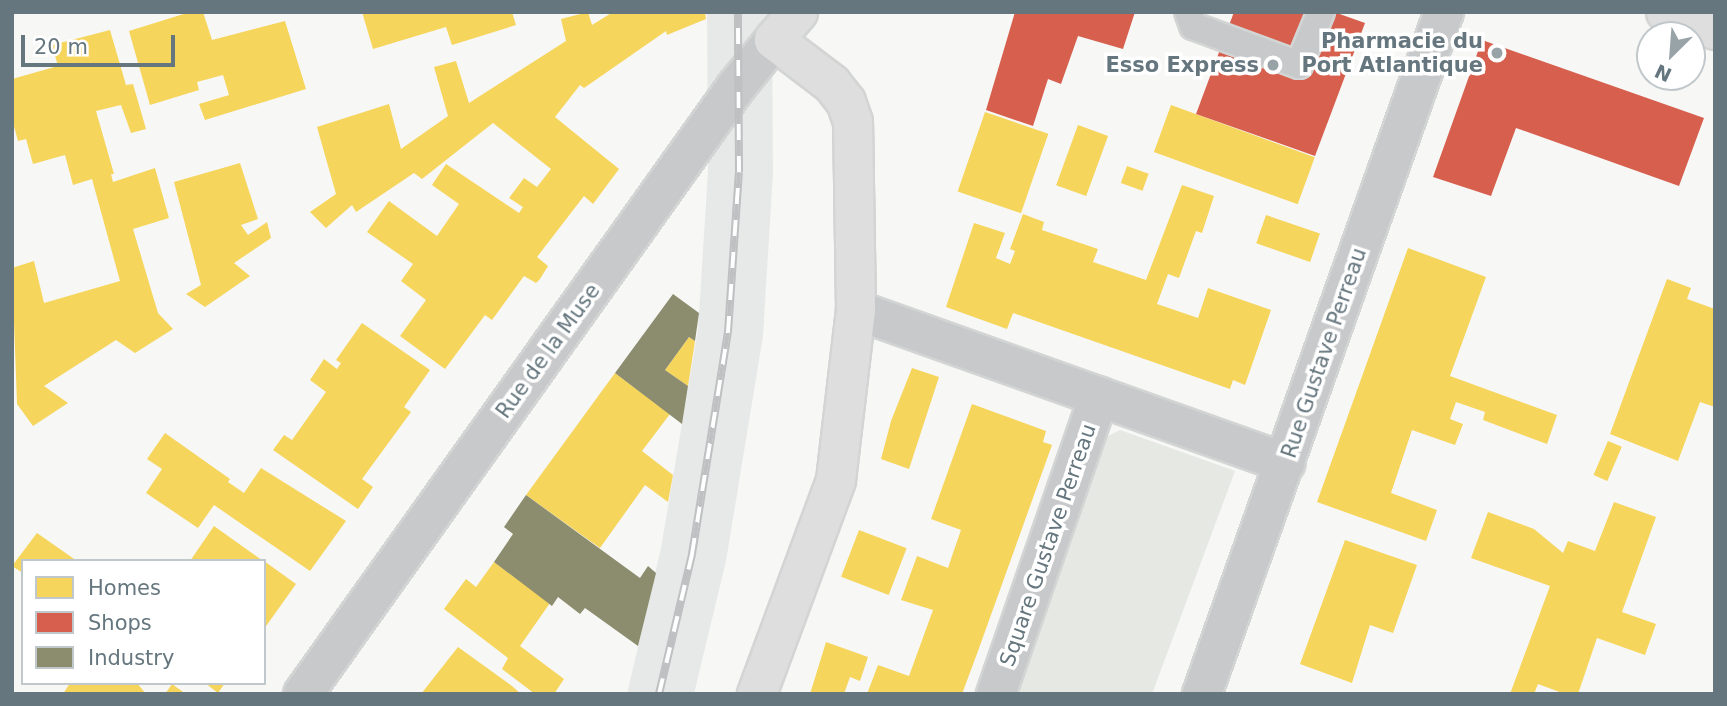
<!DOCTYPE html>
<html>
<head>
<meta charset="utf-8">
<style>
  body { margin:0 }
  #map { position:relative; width:1727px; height:706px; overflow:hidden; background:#f7f7f6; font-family:"DejaVu Sans",sans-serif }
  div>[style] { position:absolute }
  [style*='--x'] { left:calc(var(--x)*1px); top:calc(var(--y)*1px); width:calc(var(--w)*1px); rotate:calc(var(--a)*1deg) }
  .built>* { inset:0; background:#e7e8e8 }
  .green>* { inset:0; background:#e6e8e4 }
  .homes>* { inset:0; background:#f6d55c; transform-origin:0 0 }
  .shops>* { inset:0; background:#d6604d }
  .industry>* { inset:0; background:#8c8c6e }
  .roads { filter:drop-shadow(2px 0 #d3d4d4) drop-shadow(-2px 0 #d3d4d4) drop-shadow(0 2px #d3d4d4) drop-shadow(0 -2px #d3d4d4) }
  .lane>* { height:26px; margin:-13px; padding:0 13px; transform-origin:13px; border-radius:13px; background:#c8c9ca }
  .street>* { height:38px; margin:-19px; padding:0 19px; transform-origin:19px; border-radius:19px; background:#c8c9ca }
  .secondary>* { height:38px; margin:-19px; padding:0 19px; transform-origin:19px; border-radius:19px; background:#dedede }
  .rail>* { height:8px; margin-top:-4px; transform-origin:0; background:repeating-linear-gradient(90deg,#fff 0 16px,#bec0c1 0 32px); box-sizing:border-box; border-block:2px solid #bec0c1 }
  .dots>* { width:19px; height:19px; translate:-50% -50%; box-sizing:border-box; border:4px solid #fff; border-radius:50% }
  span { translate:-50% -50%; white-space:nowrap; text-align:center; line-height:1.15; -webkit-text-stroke:7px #fff; paint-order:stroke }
  .poi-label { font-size:21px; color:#65767e; font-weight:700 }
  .right { translate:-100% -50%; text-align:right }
  .street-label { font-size:21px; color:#65767e }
  .frame { position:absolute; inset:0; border:14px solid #65767e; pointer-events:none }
  .legend { position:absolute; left:21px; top:559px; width:245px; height:126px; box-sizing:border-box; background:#fff; border:2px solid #c1c8cb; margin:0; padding:9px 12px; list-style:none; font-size:21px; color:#65767e }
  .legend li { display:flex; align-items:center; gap:14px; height:35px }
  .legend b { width:35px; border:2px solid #c1c8cb }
  .north { position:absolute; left:1636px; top:21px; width:70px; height:70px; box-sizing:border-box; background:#fff; border:2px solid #c1c8cb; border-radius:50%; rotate:205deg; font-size:19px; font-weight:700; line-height:28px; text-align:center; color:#65767e }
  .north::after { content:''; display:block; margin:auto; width:24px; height:32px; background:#98a3a8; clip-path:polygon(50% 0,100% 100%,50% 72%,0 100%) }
  .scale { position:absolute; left:21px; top:35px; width:154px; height:32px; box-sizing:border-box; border:4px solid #65767e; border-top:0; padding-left:9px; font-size:21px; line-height:24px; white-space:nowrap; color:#65767e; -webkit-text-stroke:5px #fff; paint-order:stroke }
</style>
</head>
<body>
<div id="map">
  <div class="built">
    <div style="clip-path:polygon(707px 12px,772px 12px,773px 173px,763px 336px,726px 561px,694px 694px,627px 694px,661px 548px,698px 329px,708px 172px)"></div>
  </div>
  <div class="green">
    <div style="clip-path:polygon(1120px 430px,1235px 471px,1152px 694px,1010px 694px,1100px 440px)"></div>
  </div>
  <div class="homes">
    <div style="clip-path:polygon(190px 12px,203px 12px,212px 40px,285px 21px,306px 89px,205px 120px,199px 104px,229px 95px,223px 75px,197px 82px,199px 90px,150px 105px,129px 31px)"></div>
    <div style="clip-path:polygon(362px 12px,512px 12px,516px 25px,452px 45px,446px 27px,373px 49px)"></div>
    <div style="clip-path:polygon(588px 12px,592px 25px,613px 12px,705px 12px,706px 19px,667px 35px,666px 31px,584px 88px,580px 85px,555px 117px,619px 169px,593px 204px,584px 196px,537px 257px,548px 266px,540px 279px,536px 283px,524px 276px,492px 320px,485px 315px,445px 369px,400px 336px,426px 300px,401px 281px,413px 264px,367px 232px,389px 201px,437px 236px,459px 204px,432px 185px,446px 164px,519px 213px,523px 207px,509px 198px,524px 178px,537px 187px,551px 169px,493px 123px,422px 179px,414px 173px,356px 212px,352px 205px,326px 228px,310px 212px,336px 194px,317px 127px,389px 104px,401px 149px,448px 116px,434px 67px,456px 61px,469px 103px,566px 41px,561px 19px)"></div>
    <div style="clip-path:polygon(110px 30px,126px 85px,133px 84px,146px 129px,131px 133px,121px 105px,96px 111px,114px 174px,111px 174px,113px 182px,155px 168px,169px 218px,133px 229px,158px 313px,173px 329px,135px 353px,116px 340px,44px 386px,68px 403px,33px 426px,17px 404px,12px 268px,34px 261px,44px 303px,120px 281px,92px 179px,73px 185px,65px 155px,33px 164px,26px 139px,18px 141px,12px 119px,12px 79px,58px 66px,52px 45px)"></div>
    <div style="left:1171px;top:105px;width:153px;height:50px;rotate:20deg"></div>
    <div style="left:985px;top:112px;width:67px;height:84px;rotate:19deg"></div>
    <div style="left:1078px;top:125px;width:32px;height:64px;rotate:20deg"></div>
    <div style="clip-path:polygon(240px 163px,258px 219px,241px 225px,248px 235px,267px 222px,271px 238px,234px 263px,250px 276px,205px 307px,186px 294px,201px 285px,174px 182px)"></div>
    <div style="left:1127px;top:166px;width:23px;height:18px;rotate:20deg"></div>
    <div style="clip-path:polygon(1182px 185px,1214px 196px,1202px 233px,1196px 231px,1179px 278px,1168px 274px,1157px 304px,1198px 318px,1208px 288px,1271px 310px,1245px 385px,1233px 380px,1230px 389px,1013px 313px,1007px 329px,946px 307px,974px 223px,1005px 233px,996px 258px,1010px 264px,1015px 251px,1010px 249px,1023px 214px,1044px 222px,1042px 230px,1098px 249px,1093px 262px,1146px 280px)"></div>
    <div style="left:1266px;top:215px;width:57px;height:30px;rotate:19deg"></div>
    <div style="clip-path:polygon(1408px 248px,1486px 277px,1450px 376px,1557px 415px,1547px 444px,1483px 420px,1485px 412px,1456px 402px,1450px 419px,1463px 424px,1455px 445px,1412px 430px,1391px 493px,1437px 510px,1426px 541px,1317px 502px)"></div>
    <div style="clip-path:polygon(1667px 279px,1691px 288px,1687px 299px,1715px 309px,1715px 407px,1700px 402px,1678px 461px,1610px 434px)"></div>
    <div style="clip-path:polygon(362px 323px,430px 370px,404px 407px,411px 412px,362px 479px,373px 487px,358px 509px,273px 450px,284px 435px,292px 440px,326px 392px,310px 380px,324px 359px,337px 369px,341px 363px,336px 360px)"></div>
    <div style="clip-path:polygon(689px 337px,695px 341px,688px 386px,665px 370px)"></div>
    <div style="clip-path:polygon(912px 368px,939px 377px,909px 469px,881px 459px,891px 421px)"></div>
    <div style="clip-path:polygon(615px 373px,670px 414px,642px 451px,673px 475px,668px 502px,645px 485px,600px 548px,526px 495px)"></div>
    <div style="clip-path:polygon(972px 404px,1046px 431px,1043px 442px,1052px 445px,978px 651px,962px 694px,867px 694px,878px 665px,909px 676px,933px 610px,901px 600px,917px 556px,948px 568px,953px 553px,961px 530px,931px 519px)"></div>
    <div style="clip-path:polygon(165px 433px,230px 479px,228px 482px,244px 493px,261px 468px,346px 521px,310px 571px,214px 505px,198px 528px,146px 493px,162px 469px,147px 459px)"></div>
    <div style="left:1608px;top:441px;width:15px;height:37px;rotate:23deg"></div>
    <div style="clip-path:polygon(1614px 502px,1656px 517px,1622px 612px,1656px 624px,1645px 655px,1597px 638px,1578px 694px,1565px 694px,1538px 684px,1534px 694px,1510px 694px,1550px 586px,1471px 558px,1488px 512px,1534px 529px,1563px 553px,1568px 541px,1595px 551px)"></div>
    <div style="clip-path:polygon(214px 526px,263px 561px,190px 561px)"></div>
    <div style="left:859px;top:530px;width:51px;height:50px;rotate:21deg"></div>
    <div style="clip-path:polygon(37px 533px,77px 561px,23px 561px,23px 573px,12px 566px)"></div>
    <div style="clip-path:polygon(1345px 540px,1417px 565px,1393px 633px,1370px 625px,1352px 683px,1300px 664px)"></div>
    <div style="clip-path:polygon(264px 561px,296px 584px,264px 629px)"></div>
    <div style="clip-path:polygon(494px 562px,550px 603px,520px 646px,564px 679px,554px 694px,535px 694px,502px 669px,508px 658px,444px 609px,466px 579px,476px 587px)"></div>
    <div style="clip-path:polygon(826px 642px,868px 657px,860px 681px,850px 677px,844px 694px,810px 694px)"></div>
    <div style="clip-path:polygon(458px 647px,512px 686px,521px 694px,421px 694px)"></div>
    <div style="clip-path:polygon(70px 683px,137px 683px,146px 694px,63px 694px)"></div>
    <div style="clip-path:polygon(205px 683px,225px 683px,218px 693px)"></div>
    <div style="clip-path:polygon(172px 684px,186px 694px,165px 694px)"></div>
  </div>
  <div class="shops">
    <div style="clip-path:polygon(1015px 12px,1135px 12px,1123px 49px,1078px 36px,1061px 84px,1048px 79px,1033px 126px,986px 110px)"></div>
    <div style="clip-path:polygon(1234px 12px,1334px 12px,1365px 23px,1315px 156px,1196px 114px)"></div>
    <div style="clip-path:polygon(1482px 40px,1704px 118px,1679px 186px,1516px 128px,1491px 196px,1433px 177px)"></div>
  </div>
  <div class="industry">
    <div style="clip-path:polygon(673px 294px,699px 313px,695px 341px,689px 337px,665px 370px,688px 386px,682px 424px,615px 373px)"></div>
    <div style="clip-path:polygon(526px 495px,640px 578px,648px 566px,656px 573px,638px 646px,585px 608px,580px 614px,558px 597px,552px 606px,494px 562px,513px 534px,504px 527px)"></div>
  </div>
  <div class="roads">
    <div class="lane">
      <div style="--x:1188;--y:12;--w:15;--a:70"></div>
      <div style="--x:1193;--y:26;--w:113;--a:20.2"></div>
      <div style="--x:1299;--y:65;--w:57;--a:-67.5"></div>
    </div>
    <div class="street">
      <div style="--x:856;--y:310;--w:456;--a:19.6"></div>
      <div style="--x:303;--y:694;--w:746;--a:-54.5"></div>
      <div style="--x:736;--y:87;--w:60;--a:-51"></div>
      <div style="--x:996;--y:694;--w:315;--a:-70.9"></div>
      <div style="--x:1202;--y:694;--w:724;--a:-70.46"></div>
    </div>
    <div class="secondary">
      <div style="--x:1666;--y:12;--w:52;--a:20.2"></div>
      <div style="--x:757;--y:694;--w:228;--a:-69.7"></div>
      <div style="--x:836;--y:480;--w:171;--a:-83.3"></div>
      <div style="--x:856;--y:310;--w:188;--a:-90.9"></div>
      <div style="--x:853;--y:122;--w:21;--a:-109"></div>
      <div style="--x:846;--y:102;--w:23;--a:-128"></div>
      <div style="--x:832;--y:84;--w:73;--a:-142.8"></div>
      <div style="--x:774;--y:40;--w:37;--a:-49"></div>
    </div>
  </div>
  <div class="rail">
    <div style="--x:659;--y:694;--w:144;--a:-76.7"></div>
    <div style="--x:692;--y:554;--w:225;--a:-80.8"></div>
    <div style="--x:728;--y:332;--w:160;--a:-86.1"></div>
    <div style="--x:739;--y:172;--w:160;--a:-90.4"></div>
  </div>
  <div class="dots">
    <div style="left:1497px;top:53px;background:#98a3a8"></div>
    <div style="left:1273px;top:65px;background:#98a3a8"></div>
  </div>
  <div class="poi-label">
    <span class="right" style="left:1483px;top:53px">Pharmacie du<br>Port Atlantique</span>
    <span class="right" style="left:1259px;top:65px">Esso Express</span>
  </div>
  <div class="street-label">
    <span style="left:548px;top:351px;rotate:-54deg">Rue de la Muse</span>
    <span style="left:1324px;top:353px;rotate:-71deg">Rue Gustave Perreau</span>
    <span style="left:1048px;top:545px;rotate:-71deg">Square Gustave Perreau</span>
  </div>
  <div class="frame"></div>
  <ul class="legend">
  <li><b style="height:19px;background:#f6d55c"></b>Homes</li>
  <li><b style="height:19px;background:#d6604d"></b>Shops</li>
  <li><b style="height:19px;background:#8c8c6e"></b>Industry</li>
  </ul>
  <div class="north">N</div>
  <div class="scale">20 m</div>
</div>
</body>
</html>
